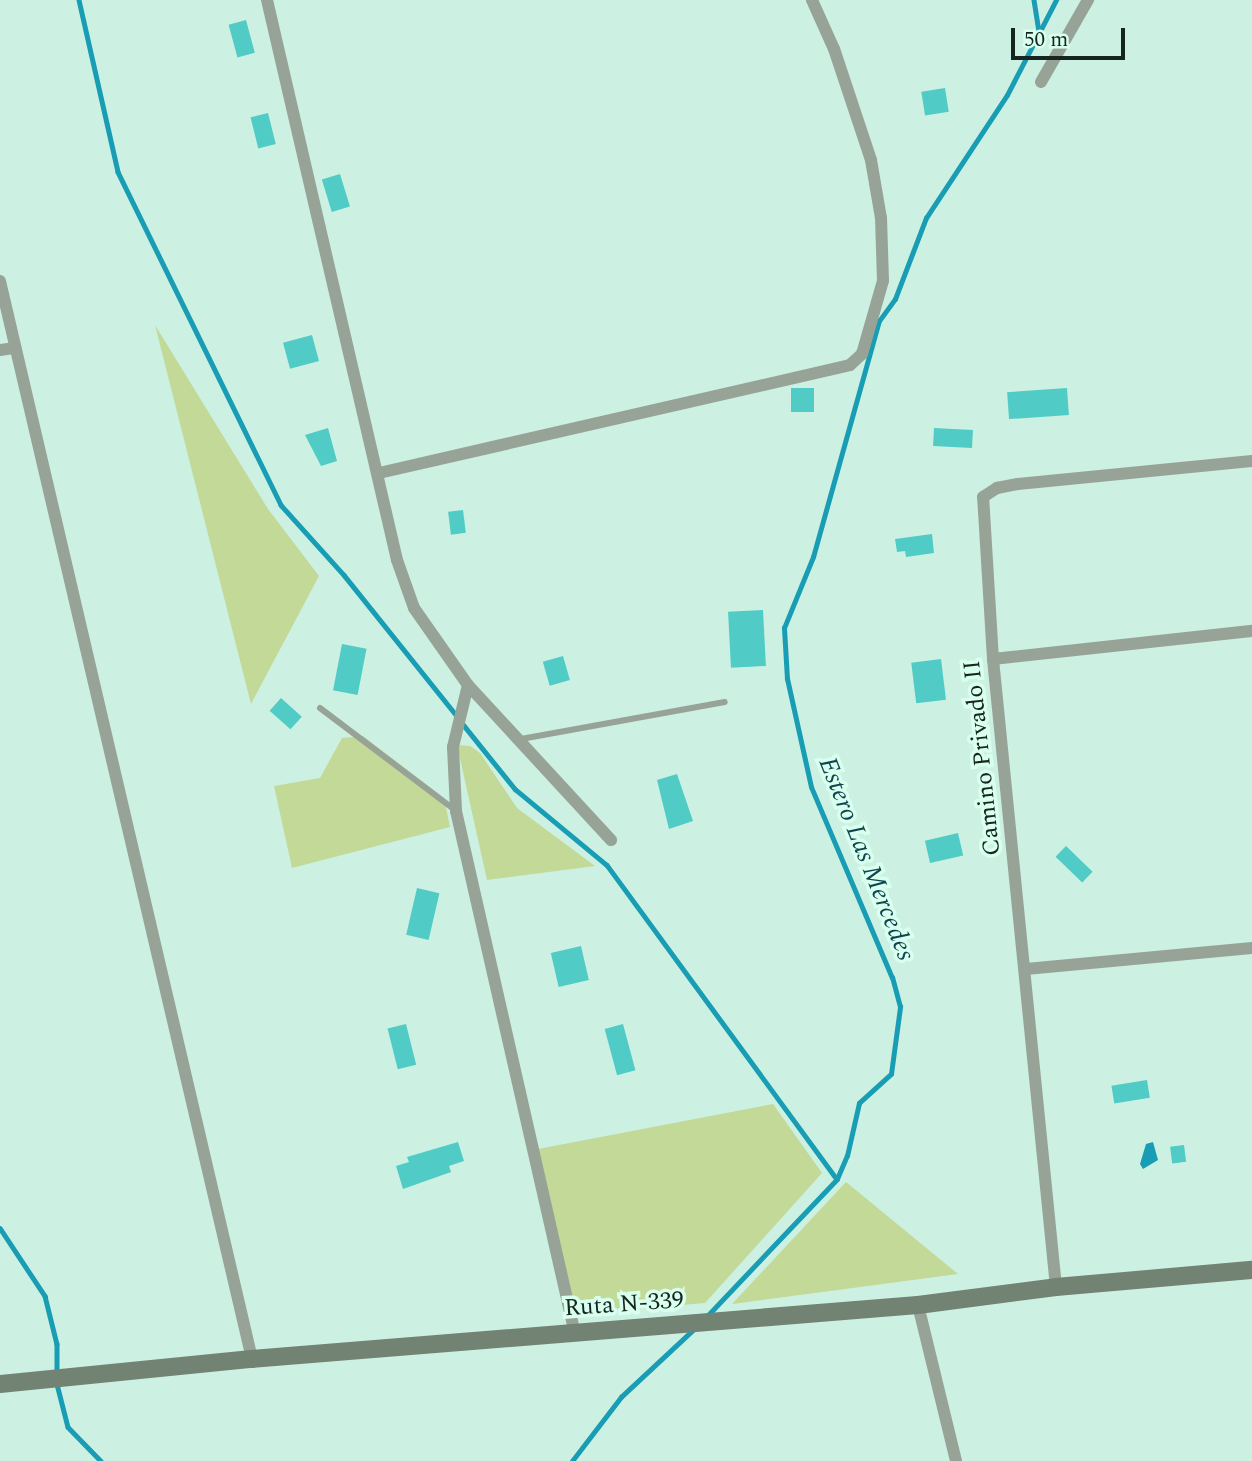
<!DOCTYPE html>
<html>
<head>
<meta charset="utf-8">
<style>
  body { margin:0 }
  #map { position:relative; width:1252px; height:1461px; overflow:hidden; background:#ccf1e2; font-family:Spectral,serif }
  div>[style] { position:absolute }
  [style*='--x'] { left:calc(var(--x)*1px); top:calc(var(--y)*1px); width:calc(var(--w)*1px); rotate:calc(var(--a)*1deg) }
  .green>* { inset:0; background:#c2d997 }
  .water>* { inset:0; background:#189db4 }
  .stream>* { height:4.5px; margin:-2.25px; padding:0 2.25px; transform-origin:2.25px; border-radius:2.25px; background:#189db4 }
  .building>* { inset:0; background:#51cbc6; transform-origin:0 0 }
  .lane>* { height:6px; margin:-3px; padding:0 3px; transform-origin:3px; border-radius:3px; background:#98a398 }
  .street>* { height:12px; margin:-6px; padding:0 6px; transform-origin:6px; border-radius:6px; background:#98a398 }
  .secondary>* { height:18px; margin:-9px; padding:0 9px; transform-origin:9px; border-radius:9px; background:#728273 }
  span { translate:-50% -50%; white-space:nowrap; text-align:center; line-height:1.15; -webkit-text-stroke:7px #d9ffef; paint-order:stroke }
  .street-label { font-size:24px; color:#172520 }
  .water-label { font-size:26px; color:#10444e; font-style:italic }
  .scale { position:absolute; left:1011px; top:28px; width:114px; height:32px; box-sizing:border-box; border:4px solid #172520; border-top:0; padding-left:9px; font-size:21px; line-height:24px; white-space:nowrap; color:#172520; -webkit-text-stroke:5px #d9ffef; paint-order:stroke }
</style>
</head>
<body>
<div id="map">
  <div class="green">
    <div style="clip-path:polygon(155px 325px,268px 509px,319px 576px,251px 704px)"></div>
    <div style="clip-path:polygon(363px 736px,444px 798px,450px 827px,292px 868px,274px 786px,320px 778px,342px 738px)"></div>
    <div style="clip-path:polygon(457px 745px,470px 746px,480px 753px,517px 808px,595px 866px,487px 880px)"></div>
    <div style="clip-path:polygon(773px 1104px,822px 1173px,705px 1303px,575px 1314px,538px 1149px)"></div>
    <div style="clip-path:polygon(846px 1182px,958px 1274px,732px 1304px)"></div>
  </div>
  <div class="water">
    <div style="clip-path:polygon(1153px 1142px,1158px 1160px,1143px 1169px,1140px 1164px,1146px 1144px)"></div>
  </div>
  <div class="stream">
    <div style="--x:79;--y:0;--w:176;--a:77.2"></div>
    <div style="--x:118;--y:172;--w:371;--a:63.9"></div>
    <div style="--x:281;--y:505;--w:94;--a:48"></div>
    <div style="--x:344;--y:575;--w:181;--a:51.3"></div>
    <div style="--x:1034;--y:0;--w:30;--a:81"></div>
    <div style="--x:462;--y:723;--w:85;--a:51.2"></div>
    <div style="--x:515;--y:789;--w:119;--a:39.6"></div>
    <div style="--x:607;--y:865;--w:389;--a:53.8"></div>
    <div style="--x:0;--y:1228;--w:82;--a:56.5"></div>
    <div style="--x:45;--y:1296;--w:49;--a:76"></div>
    <div style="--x:57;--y:1344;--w:31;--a:90"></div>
    <div style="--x:708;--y:1315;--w:187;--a:-46.5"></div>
    <div style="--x:837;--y:1179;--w:25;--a:-67"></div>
    <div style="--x:847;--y:1156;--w:54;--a:-77.2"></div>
    <div style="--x:859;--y:1103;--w:43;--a:-42.2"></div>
    <div style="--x:891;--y:1074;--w:68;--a:-82.3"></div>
    <div style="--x:900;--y:1007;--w:30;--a:-105"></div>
    <div style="--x:892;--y:978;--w:207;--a:-113"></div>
    <div style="--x:811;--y:787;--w:111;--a:-102.5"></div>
    <div style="--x:787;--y:679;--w:51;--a:-93.4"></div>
    <div style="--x:784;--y:628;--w:77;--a:-67.8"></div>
    <div style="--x:813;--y:557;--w:245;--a:-74.4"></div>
    <div style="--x:879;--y:321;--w:27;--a:-54"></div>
    <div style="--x:895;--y:299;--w:87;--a:-69.1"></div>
    <div style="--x:926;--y:218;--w:147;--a:-56.6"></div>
    <div style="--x:1007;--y:95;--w:107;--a:-62.7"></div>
    <div style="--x:57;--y:1384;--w:44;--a:75.7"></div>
    <div style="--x:68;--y:1427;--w:47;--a:45.9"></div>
    <div style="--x:572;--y:1461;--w:81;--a:-52.6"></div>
    <div style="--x:621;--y:1397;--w:100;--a:-43"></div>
  </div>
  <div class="building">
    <div style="left:246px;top:20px;width:34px;height:18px;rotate:75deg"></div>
    <div style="left:945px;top:88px;width:24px;height:24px;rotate:81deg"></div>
    <div style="left:268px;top:113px;width:32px;height:18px;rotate:76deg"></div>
    <div style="left:340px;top:174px;width:34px;height:19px;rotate:73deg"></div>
    <div style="left:312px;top:335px;width:27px;height:30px;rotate:75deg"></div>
    <div style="left:814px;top:388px;width:24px;height:23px;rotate:90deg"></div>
    <div style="left:1067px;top:388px;width:27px;height:60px;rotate:86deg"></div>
    <div style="clip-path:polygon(328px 428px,337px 461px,321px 466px,305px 435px)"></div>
    <div style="left:934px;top:428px;width:39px;height:18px;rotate:3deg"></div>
    <div style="left:463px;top:510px;width:23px;height:15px;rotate:83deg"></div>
    <div style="clip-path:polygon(932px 534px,934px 553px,906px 557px,905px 551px,897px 552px,895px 539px)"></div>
    <div style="left:763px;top:610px;width:56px;height:35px;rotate:87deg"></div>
    <div style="left:342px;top:644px;width:25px;height:47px;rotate:11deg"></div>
    <div style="left:563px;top:656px;width:25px;height:21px;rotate:74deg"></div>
    <div style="left:941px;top:659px;width:41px;height:30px;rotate:83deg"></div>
    <div style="left:281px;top:698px;width:28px;height:17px;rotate:42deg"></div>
    <div style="clip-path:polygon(677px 774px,693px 821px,669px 829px,657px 780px)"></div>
    <div style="left:958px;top:833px;width:23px;height:34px;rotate:77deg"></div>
    <div style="left:1066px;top:846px;width:37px;height:15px;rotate:44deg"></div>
    <div style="left:417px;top:888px;width:23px;height:48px;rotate:13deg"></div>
    <div style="left:581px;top:946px;width:35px;height:31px;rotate:77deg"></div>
    <div style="left:406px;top:1024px;width:42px;height:19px;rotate:76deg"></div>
    <div style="left:623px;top:1024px;width:48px;height:19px;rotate:75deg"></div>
    <div style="left:1147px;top:1080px;width:18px;height:36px;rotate:81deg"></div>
    <div style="clip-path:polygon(458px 1142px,464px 1161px,449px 1166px,451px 1172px,403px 1189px,396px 1166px,409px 1162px,407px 1157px)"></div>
    <div style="left:1184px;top:1145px;width:17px;height:14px;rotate:83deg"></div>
  </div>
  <div class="lane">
    <div style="--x:320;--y:708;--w:169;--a:37.1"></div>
    <div style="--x:521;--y:739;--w:207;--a:-10.3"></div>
  </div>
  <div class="street">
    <div style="--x:267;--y:0;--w:575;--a:76.93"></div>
    <div style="--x:397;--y:560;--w:51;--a:70.5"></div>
    <div style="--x:414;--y:608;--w:94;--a:55"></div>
    <div style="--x:468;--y:685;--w:64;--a:103.6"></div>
    <div style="--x:453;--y:747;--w:64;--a:87.3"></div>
    <div style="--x:456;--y:811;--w:536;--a:77.18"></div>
    <div style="--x:1041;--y:82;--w:95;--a:-60.2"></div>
    <div style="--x:0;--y:281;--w:1107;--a:76.84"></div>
    <div style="--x:0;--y:350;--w:15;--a:-8"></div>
    <div style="--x:379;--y:473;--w:483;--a:-12.9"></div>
    <div style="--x:850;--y:365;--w:16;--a:-43"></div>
    <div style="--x:862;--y:354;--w:76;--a:-74"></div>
    <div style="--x:883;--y:281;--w:63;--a:-91.8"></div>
    <div style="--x:881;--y:218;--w:59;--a:-99.8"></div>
    <div style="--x:871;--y:160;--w:117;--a:-108.4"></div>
    <div style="--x:834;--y:49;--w:54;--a:-114.2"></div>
    <div style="--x:993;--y:659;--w:261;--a:-6.2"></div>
    <div style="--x:468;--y:685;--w:211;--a:47.3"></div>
    <div style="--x:1026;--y:969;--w:227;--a:-5.3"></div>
    <div style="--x:1056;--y:1287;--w:631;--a:-95.73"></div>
    <div style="--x:993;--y:659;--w:162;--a:-93.5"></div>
    <div style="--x:983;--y:497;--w:17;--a:-33"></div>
    <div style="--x:997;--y:488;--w:21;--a:-11"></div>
    <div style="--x:1018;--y:484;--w:235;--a:-5.6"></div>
    <div style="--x:918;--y:1305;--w:161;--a:76.3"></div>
  </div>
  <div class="secondary">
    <div style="--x:0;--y:1384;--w:253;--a:-5.7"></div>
    <div style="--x:252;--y:1359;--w:668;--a:-4.64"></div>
    <div style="--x:918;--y:1305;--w:139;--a:-7.4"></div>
    <div style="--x:1056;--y:1287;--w:197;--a:-5"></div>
  </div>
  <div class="street-label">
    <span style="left:983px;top:758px;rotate:-96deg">Camino Privado II</span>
    <span style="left:624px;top:1305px;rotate:-4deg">Ruta N-339</span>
  </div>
  <div class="water-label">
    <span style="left:866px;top:859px;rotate:68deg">Estero Las Mercedes</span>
  </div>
  <div class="scale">50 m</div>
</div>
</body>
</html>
